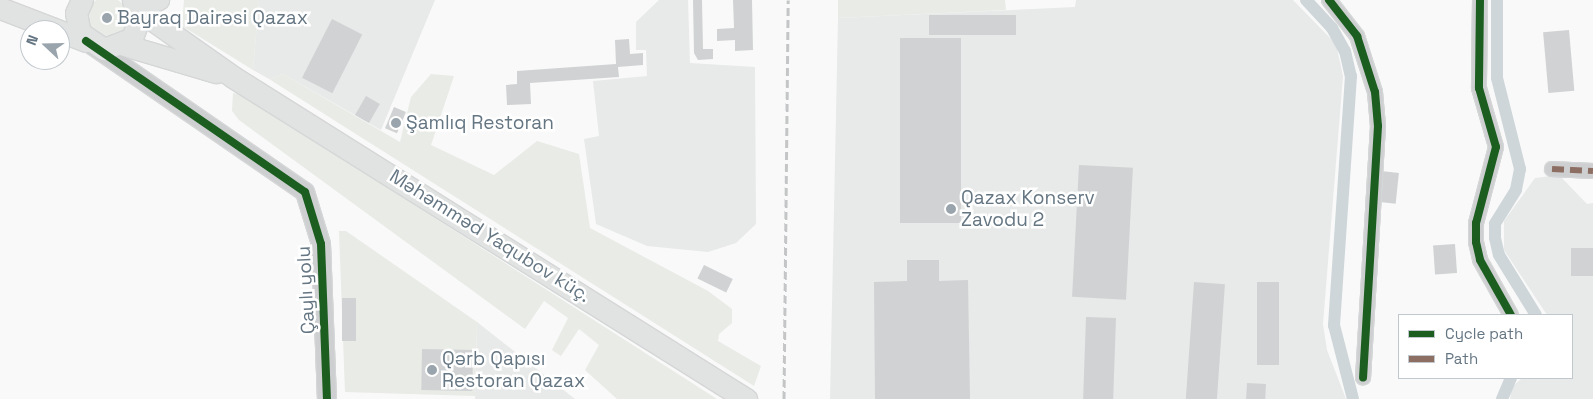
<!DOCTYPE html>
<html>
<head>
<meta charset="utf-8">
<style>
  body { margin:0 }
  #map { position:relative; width:1593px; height:399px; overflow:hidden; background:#f9f9f9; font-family:"Space Grotesk",sans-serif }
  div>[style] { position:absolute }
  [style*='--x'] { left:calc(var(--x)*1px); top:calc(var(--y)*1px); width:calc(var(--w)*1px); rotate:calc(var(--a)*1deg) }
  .built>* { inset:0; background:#e8e9e9 }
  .green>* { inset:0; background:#e8ebe6 }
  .round { border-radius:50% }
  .canal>* { height:12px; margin:-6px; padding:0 6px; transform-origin:6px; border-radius:6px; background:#ced6d9 }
  .building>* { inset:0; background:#d0d2d3; transform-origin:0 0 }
  .roads { filter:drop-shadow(1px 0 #d5d6d7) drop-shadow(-1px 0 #d5d6d7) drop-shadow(0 1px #d5d6d7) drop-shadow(0 -1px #d5d6d7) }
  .minor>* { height:14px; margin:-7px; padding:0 7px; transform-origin:7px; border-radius:7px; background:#cecfd0 }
  .tertiary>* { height:18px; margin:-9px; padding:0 9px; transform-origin:9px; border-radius:9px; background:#cecfd0 }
  .secondary>* { height:20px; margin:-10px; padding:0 10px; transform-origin:10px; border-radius:10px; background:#e1e2e2 }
  .primary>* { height:21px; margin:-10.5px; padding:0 10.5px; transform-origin:10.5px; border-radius:10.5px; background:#e1e2e2 }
  .rail>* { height:3px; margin-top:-1.5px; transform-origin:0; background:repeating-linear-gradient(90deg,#c3c5c6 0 8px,transparent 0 12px) }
  .quiet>* { height:6px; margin-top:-3px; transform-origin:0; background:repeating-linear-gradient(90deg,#8d6e63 0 12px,transparent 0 18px) }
  .cycleway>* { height:8px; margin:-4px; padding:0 4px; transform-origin:4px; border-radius:4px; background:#1b5e20 }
  .dots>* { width:14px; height:14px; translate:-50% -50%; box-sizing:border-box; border:2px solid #fff; border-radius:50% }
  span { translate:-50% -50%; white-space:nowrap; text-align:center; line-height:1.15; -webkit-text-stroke:5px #fff; paint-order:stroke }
  .poi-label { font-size:19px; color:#657683 }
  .left { translate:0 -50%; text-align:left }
  .street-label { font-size:19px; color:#657683 }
  .legend { position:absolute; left:1398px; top:314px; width:175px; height:65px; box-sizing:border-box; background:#fff; border:1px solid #c1c8cd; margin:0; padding:6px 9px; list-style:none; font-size:15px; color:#657683 }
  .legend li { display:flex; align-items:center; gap:10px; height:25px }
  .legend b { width:25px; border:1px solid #c1c8cd }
  .north { position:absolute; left:20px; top:20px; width:50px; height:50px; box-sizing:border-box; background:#fff; border:1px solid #c1c8cd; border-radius:50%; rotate:291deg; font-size:14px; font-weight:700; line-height:20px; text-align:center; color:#657683 }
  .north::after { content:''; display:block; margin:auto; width:18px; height:22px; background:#99a4ac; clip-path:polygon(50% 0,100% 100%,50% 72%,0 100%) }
</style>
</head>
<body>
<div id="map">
  <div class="built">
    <div style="clip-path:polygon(259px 0,435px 0,381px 130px,283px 74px,269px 79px,253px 70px)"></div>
    <div style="clip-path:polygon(659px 0,688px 0,690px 63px,755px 67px,756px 224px,736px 243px,708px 252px,647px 246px,596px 224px,584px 139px,599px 136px,593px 81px,647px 76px,646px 50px,636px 50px,636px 22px)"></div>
    <div style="clip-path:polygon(1076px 0,1293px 0,1336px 44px,1343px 76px,1323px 324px,1327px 350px,1346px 399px,830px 399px,838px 18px,1075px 7px)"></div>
    <div style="clip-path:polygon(1559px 175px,1587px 204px,1593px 203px,1593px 399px,1510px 399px,1512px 387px,1522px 378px,1572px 378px,1572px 315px,1547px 315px,1504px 250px,1504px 221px,1535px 178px)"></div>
    <div style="clip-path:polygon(477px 322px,575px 399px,475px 399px)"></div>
  </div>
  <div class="green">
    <div class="round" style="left:86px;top:-3px;width:42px;height:42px"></div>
    <div style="clip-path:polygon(184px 0,259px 0,253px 70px,182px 26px)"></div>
    <div style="clip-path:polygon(838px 0,1005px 0,1006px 10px,838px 18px)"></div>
    <div style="clip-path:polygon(283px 74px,400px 142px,411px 97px,431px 74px,454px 76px,431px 145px,494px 175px,537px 141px,579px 154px,590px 228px,708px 291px,732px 309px,732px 323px,719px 334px,718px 341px,761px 366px,754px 386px,269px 79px)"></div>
    <div style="clip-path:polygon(233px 93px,243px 95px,717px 399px,617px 399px,585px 370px,599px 345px,579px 329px,561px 356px,552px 350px,568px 318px,544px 301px,525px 329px,239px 120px,232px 111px)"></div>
    <div style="clip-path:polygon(339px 231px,346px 231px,477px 322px,475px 396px,345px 392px)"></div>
  </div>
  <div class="canal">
    <div style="--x:1306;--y:0;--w:38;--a:47"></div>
    <div style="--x:1332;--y:28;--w:26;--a:61"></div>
    <div style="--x:1345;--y:51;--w:26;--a:77"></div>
    <div style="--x:1351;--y:76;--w:250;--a:93.9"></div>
    <div style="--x:1334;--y:325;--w:76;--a:75.6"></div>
    <div style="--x:1497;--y:0;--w:78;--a:90"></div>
    <div style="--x:1497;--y:78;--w:94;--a:75.8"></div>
    <div style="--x:1520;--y:169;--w:21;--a:101"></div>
    <div style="--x:1516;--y:190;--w:40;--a:122"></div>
    <div style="--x:1495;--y:224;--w:14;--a:90"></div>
    <div style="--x:1495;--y:238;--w:17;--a:77"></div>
    <div style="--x:1499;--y:255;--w:70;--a:58.3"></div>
    <div style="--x:1502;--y:399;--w:23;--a:-67"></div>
  </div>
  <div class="building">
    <div style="clip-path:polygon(693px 0,702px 0,703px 49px,713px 49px,713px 59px,698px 60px,694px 53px)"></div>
    <div style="clip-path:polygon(733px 0,752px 0,753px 50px,735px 51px,735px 40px,717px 41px,717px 29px,734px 28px)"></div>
    <div style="left:1016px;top:15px;width:20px;height:87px;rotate:90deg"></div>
    <div style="left:332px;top:19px;width:34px;height:66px;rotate:27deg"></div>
    <div style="left:1569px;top:30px;width:61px;height:26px;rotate:85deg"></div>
    <div style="left:900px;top:38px;width:61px;height:185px"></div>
    <div style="clip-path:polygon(629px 39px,630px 54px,643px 53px,643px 65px,618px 67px,619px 77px,530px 83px,531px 104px,507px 105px,506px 85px,517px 84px,517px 71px,616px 64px,615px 40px)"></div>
    <div style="left:366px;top:96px;width:16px;height:22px;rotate:30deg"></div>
    <div style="left:394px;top:107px;width:13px;height:23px;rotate:23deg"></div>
    <div style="left:1079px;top:165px;width:54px;height:132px;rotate:3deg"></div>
    <div style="left:1381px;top:171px;width:18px;height:31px;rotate:6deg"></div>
    <div style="left:1455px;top:244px;width:29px;height:22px;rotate:86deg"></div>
    <div style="left:1593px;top:248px;width:28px;height:22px;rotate:90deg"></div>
    <div style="clip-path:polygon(907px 260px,939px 260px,939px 281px,968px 280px,970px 399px,875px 399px,874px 282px,907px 281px)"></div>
    <div style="left:704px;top:265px;width:32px;height:15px;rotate:26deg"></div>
    <div style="left:1194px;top:282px;width:31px;height:117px;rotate:4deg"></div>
    <div style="left:1257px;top:282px;width:22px;height:83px"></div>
    <div style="left:342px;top:298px;width:14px;height:43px"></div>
    <div style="left:1086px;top:317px;width:30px;height:82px;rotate:2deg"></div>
    <div style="left:422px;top:349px;width:51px;height:41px;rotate:1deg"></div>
    <div style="left:1247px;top:383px;width:19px;height:16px;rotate:3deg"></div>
  </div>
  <div class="roads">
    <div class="minor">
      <div style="--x:1329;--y:0;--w:46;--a:52.1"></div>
      <div style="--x:1357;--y:36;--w:59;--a:72.2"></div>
      <div style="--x:1375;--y:92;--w:34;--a:85"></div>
      <div style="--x:1378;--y:126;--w:252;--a:93.4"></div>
      <div style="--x:1480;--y:0;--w:88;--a:90.7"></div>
      <div style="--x:1479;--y:88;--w:61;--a:73.9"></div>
      <div style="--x:1496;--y:147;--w:79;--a:104.7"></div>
      <div style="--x:1476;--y:223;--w:19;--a:90"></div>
      <div style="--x:1476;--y:242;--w:18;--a:77"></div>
      <div style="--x:1480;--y:260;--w:63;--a:60.6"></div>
      <div style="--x:1552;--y:169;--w:41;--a:2.8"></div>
    </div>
    <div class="tertiary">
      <div style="--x:92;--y:45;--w:259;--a:34.6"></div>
      <div style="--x:305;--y:192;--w:54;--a:72.9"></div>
      <div style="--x:321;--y:244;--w:155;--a:87.8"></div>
    </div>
    <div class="secondary">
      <div style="--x:137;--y:9;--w:24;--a:-22"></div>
    </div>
    <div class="primary">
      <div style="--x:82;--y:0;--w:14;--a:115"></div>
      <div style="--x:76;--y:13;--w:20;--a:79"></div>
      <div style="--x:80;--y:33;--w:29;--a:34"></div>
      <div style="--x:104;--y:49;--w:30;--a:-21"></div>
      <div style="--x:132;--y:38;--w:20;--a:-70"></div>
      <div style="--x:139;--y:19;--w:20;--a:-108"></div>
      <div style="--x:0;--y:8;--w:92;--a:21"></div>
      <div style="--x:137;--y:9;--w:118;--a:35.3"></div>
      <div style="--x:233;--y:77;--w:606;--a:32.12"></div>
      <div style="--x:124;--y:45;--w:96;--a:16.4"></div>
    </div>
  </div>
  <div class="rail">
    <div style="--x:784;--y:399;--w:399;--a:-89.4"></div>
  </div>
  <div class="quiet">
    <div style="--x:1552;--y:169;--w:41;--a:2.8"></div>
  </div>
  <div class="cycleway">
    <div style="--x:1329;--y:0;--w:46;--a:52.1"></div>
    <div style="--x:1357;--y:36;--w:59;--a:72.2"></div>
    <div style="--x:1375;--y:92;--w:34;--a:85"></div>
    <div style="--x:1378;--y:126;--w:252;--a:93.4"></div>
    <div style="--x:1480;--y:0;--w:88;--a:90.7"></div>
    <div style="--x:1479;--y:88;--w:61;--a:73.9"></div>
    <div style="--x:1496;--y:147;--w:79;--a:104.7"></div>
    <div style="--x:1476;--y:223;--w:19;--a:90"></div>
    <div style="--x:1476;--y:242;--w:18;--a:77"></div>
    <div style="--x:1480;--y:260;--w:63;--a:60.6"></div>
    <div style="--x:86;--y:41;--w:266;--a:34.6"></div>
    <div style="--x:305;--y:192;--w:54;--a:72.9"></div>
    <div style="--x:321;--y:244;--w:155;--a:87.8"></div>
  </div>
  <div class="dots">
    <div style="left:107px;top:18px;background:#99a4ac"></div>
    <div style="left:396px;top:123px;background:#99a4ac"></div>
    <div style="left:951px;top:209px;background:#99a4ac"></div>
    <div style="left:432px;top:370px;background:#99a4ac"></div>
  </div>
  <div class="poi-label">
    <span class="left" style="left:117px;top:18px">Bayraq Dairəsi Qazax</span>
    <span class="left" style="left:406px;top:123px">Şamlıq Restoran</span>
    <span class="left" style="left:961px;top:209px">Qazax Konserv<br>Zavodu 2</span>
    <span class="left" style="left:442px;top:370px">Qərb Qapısı<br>Restoran Qazax</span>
  </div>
  <div class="street-label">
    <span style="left:490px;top:236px;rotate:32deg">Məhəmməd Yaqubov küç.</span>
    <span style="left:306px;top:290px;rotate:-93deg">Çaylı yolu</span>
  </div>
  <ul class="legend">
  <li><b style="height:6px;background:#1b5e20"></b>Cycle path</li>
  <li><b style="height:6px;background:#8d6e63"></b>Path</li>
  </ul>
  <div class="north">N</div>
</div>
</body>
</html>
